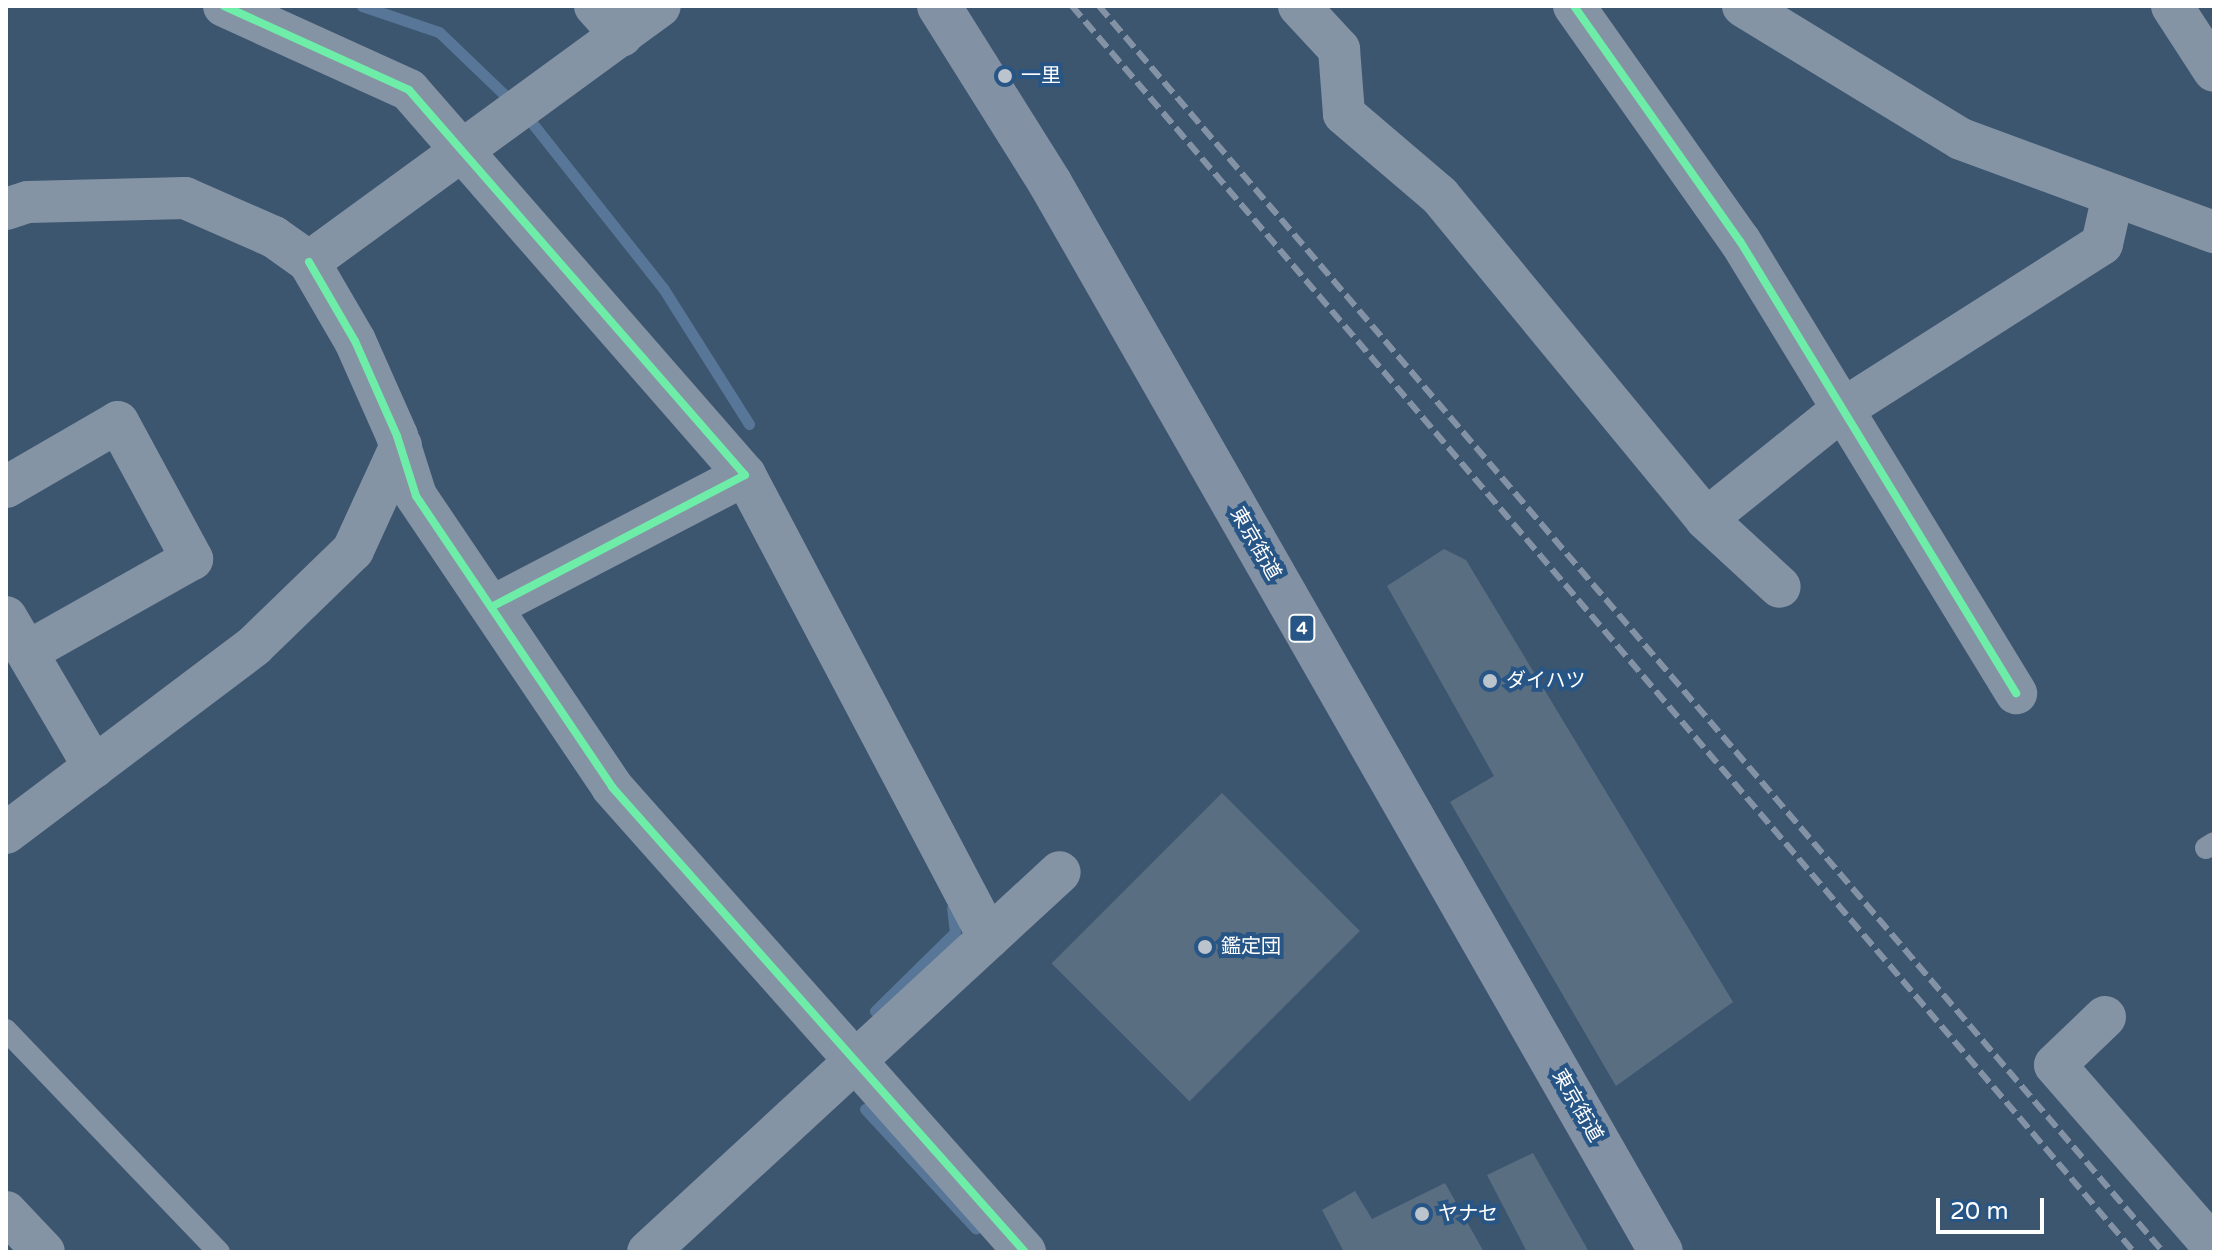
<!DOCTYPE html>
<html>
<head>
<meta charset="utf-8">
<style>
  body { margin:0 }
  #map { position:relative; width:2220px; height:1258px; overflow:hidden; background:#3d566f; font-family:"Varela Round","Noto Sans JP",sans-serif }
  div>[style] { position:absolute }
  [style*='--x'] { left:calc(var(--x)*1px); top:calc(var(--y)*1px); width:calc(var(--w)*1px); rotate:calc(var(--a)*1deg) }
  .stream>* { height:11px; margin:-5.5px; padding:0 5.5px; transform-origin:5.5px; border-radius:5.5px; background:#587697 }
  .building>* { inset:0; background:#5a6e82; transform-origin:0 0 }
  .service>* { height:22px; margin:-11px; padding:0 11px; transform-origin:11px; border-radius:11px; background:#8494a5 }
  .minor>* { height:42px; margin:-21px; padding:0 21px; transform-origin:21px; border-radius:21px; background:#8494a5 }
  .trunk>* { height:44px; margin:-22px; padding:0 22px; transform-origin:22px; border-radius:22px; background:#8292a4 }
  .rail>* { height:6px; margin-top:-3px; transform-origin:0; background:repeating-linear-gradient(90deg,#8393a5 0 14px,transparent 0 20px) }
  .cycleway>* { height:8px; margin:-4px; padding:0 4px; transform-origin:4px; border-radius:4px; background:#6deda7 }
  .dots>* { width:22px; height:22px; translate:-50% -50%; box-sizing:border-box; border:4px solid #275585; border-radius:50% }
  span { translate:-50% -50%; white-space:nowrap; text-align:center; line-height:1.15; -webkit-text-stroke:8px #275585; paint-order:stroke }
  .shield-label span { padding:2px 6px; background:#275585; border:2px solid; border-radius:6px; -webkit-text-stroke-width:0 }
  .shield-label { font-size:18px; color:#fff; font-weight:700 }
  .poi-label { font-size:20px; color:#fff }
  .left { translate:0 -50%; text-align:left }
  .street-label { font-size:20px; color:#fff }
  .frame { position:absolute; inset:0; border:8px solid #fff; pointer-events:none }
  .scale { position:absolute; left:1936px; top:1198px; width:108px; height:36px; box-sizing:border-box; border:4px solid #fff; border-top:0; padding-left:10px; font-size:24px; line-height:28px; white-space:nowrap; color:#fff; -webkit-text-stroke:6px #275585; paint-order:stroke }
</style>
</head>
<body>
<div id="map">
  <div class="stream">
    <div style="--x:362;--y:6;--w:81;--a:18.7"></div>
    <div style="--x:439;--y:32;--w:101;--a:43.8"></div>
    <div style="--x:525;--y:114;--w:222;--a:51.6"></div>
    <div style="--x:663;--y:288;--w:161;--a:57.7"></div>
    <div style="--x:875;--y:1011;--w:112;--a:-44.6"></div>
    <div style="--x:955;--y:932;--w:24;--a:-97"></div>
    <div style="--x:865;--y:1109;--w:163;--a:47.2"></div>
  </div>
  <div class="building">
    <div style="clip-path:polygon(1444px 549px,1466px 560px,1733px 1002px,1616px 1086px,1450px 802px,1494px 776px,1387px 586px)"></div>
    <div style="left:1222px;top:793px;width:195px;height:241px;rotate:45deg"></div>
    <div style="clip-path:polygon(1533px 1153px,1589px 1252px,1527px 1252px,1487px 1175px)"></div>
    <div style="clip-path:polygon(1445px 1183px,1484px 1252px,1344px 1252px,1322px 1210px,1355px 1191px,1372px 1219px)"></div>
  </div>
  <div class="service">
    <div style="--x:2206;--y:848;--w:9;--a:-32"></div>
    <div style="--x:6;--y:1030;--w:308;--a:46.2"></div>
  </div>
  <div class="minor">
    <div style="--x:224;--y:6;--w:203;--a:24.4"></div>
    <div style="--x:409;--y:90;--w:511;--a:48.89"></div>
    <div style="--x:745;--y:475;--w:286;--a:152.5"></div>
    <div style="--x:595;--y:6;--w:40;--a:48"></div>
    <div style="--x:1299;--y:6;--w:59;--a:47.1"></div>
    <div style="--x:1339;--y:49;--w:65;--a:85.6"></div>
    <div style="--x:1344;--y:114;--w:126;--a:40.5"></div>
    <div style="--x:1440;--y:196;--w:418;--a:50.5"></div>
    <div style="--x:1706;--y:519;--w:100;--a:42.6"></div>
    <div style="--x:1574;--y:6;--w:288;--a:54.8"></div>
    <div style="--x:1740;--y:241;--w:530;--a:58.59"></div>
    <div style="--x:1743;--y:6;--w:255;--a:31.4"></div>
    <div style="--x:1961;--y:139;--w:270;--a:20.2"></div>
    <div style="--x:2172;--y:6;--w:77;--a:57.1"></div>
    <div style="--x:6;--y:209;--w:23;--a:-18"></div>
    <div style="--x:28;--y:202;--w:157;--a:-1.5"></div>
    <div style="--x:185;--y:198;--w:97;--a:23.7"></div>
    <div style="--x:274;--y:237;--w:43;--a:35.5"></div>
    <div style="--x:309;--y:262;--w:434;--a:-36.1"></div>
    <div style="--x:309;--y:262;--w:91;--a:59.8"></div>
    <div style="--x:355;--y:341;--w:104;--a:66.1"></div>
    <div style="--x:397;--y:436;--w:63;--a:72.4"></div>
    <div style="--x:416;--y:496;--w:351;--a:56"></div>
    <div style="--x:612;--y:787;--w:622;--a:48.39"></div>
    <div style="--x:745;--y:475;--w:523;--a:62.21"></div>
    <div style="--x:6;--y:487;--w:129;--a:-30.1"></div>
    <div style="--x:118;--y:422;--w:156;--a:61.6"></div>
    <div style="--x:192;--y:559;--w:189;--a:150.6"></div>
    <div style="--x:1706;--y:519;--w:176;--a:-38.8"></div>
    <div style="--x:1843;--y:409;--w:307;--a:-32.5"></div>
    <div style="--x:2102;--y:244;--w:50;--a:-77.3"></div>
    <div style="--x:6;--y:617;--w:174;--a:59.6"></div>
    <div style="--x:6;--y:833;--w:311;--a:-37"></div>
    <div style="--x:254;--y:646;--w:138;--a:-44.1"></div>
    <div style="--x:353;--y:550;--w:115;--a:-65.4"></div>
    <div style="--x:2105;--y:1017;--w:69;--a:136.2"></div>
    <div style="--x:2055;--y:1065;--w:242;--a:48.9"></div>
    <div style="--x:6;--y:1212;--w:55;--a:46.5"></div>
    <div style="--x:648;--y:1252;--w:560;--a:-42.69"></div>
  </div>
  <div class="trunk">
    <div style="--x:939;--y:6;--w:209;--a:57.9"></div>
    <div style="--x:1050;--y:183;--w:1231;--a:60.25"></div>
  </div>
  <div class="rail">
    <div style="--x:1072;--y:6;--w:1637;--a:49.56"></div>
    <div style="--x:1099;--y:6;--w:1638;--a:49.5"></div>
  </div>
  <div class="cycleway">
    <div style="--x:224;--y:6;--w:203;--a:24.4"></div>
    <div style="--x:409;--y:90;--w:511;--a:48.89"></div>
    <div style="--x:745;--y:475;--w:286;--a:152.5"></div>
    <div style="--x:1574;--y:6;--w:288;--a:54.8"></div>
    <div style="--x:1740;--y:241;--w:530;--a:58.59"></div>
    <div style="--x:309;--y:262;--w:91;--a:59.8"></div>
    <div style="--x:355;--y:341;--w:104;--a:66.1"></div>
    <div style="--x:397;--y:436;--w:63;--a:72.4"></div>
    <div style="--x:416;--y:496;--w:351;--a:56"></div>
    <div style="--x:612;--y:787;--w:622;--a:48.39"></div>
  </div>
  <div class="dots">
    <div style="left:1005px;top:76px;background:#bbc4cd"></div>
    <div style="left:1490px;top:681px;background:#bbc4cd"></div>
    <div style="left:1205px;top:947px;background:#bbc4cd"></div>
    <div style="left:1422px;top:1214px;background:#bbc4cd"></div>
  </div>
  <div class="shield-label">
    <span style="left:1302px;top:628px">4</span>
  </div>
  <div class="poi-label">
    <span class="left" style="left:1021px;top:76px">一里</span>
    <span class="left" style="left:1506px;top:681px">ダイハツ</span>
    <span class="left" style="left:1221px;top:947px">鑑定団</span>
    <span class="left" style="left:1438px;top:1214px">ヤナセ</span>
  </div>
  <div class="street-label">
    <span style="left:1255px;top:544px;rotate:60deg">東京街道</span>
    <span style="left:1577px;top:1106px;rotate:60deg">東京街道</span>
  </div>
  <div class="frame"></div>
  <div class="scale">20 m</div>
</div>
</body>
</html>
